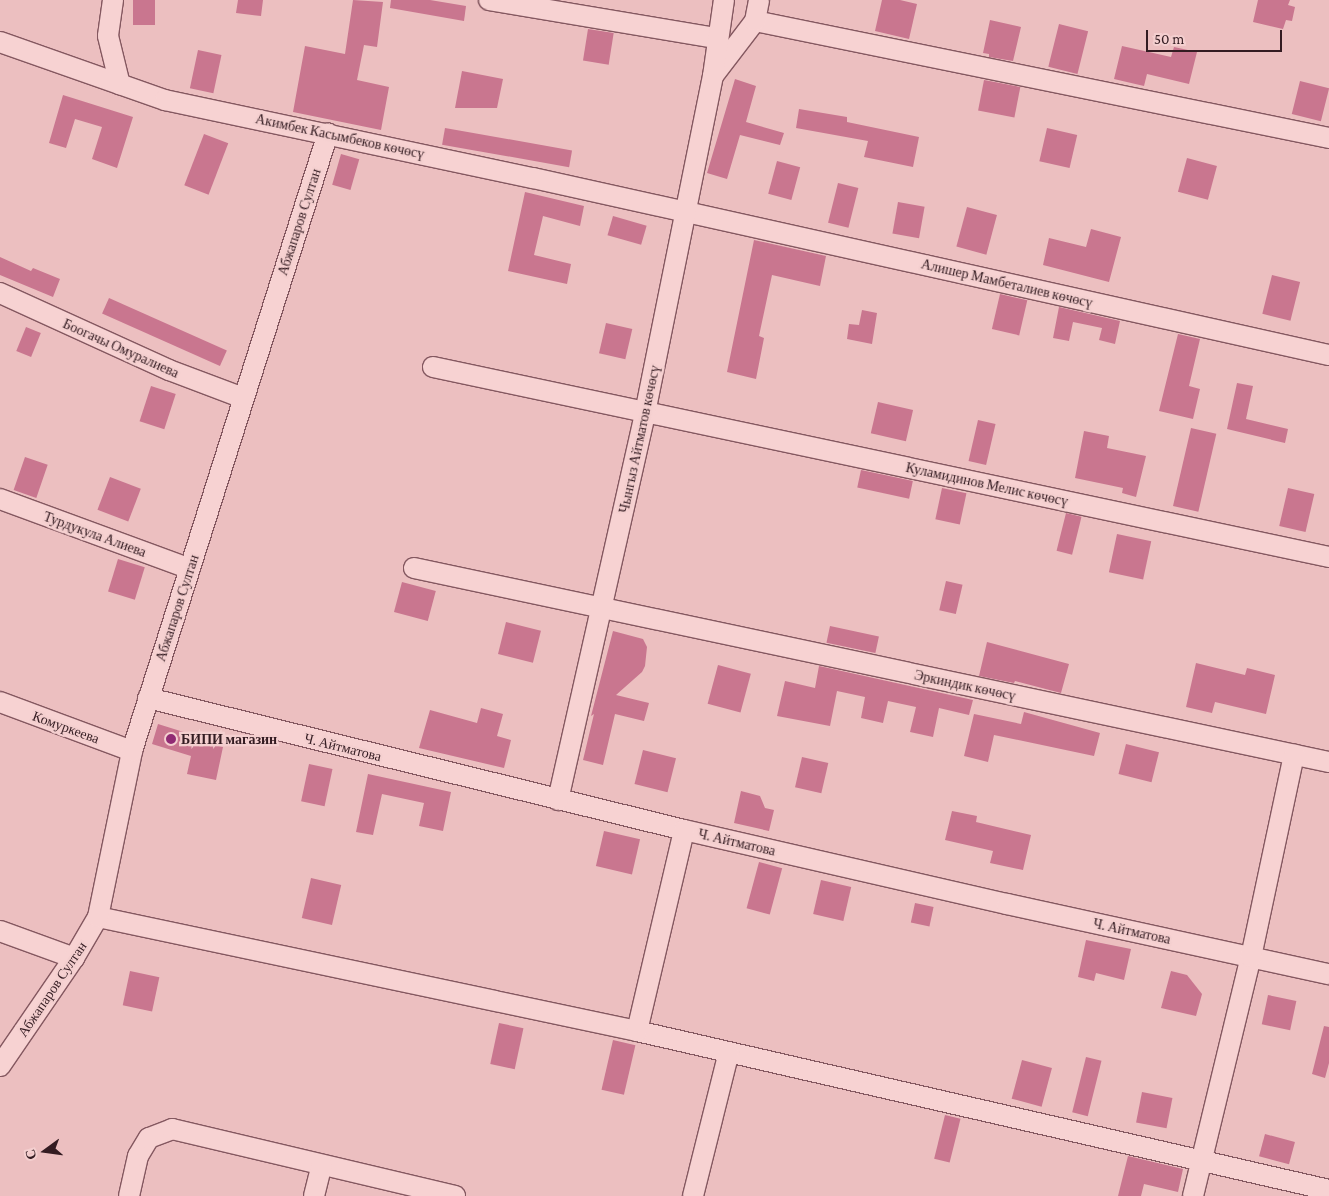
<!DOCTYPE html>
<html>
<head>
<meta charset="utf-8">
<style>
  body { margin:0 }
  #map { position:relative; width:1329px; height:1196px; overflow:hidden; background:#ecbfc0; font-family:"Crimson Pro",serif }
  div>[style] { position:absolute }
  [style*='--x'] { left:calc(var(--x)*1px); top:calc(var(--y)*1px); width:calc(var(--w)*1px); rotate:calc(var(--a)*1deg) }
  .building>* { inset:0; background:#c9768f; transform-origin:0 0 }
  .roads { filter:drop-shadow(1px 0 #845860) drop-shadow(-1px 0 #845860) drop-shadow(0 1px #845860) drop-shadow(0 -1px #845860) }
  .minor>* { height:20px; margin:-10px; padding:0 10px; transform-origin:10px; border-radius:10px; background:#f7d2d2 }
  .dots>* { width:14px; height:14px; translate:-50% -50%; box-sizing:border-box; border:2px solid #f4cfcf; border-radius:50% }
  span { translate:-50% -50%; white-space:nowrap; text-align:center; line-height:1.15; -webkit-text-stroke:4.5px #f4cfcf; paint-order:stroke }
  .street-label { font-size:14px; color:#341c22 }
  .poi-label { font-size:14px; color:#341c22; font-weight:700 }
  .left { translate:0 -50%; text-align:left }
  .north { position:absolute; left:20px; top:1126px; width:50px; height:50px; -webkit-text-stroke:4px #f4cfcf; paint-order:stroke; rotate:256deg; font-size:14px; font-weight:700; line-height:20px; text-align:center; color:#341c22 }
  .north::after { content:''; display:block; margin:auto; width:18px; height:22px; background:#341c22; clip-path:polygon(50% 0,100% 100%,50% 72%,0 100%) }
  .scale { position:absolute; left:1146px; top:30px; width:136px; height:22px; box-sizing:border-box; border:2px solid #341c22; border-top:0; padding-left:6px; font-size:15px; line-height:18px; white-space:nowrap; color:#341c22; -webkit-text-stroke:4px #f4cfcf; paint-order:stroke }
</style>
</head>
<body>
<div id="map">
  <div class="building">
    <div style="left:133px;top:0;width:22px;height:25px"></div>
    <div style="clip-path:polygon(238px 0,263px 0,261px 16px,236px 13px)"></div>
    <div style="clip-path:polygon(353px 0,383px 2px,377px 47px,364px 45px,357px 80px,389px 87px,381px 130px,293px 112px,305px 46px,345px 54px)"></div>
    <div style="clip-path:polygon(391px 0,430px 0,466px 6px,464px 21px,390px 8px)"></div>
    <div style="clip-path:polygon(882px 0,900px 0,917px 4px,909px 39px,875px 31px)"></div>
    <div style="clip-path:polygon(1258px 0,1290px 0,1288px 5px,1295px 7px,1292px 21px,1286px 20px,1283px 29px,1253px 22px)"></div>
    <div style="clip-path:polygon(990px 20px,1021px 27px,1013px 61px,989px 57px,989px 54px,983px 53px)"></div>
    <div style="left:1059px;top:24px;width:30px;height:44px;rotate:14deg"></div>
    <div style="left:588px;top:29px;width:26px;height:32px;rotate:9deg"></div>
    <div style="clip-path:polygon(1122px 46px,1171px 57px,1174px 47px,1197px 52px,1189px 84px,1147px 74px,1144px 86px,1114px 79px)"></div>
    <div style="left:198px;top:50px;width:24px;height:39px;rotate:12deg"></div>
    <div style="clip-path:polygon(462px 71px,503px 79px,497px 108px,455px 108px)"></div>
    <div style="clip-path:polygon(735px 79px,756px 86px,746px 122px,784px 133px,780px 145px,740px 135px,727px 179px,707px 173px)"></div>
    <div style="left:984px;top:80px;width:37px;height:31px;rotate:11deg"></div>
    <div style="left:1300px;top:81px;width:30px;height:34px;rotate:14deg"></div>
    <div style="clip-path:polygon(63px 95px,133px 117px,117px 168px,92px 159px,102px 127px,75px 119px,66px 148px,49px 143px)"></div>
    <div style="clip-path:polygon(799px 109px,847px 117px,847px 122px,919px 137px,913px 167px,864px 157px,868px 141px,796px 128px)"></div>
    <div style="left:445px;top:128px;width:129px;height:17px;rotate:10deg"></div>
    <div style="left:1047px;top:128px;width:31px;height:34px;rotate:13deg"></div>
    <div style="left:204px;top:134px;width:26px;height:55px;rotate:21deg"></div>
    <div style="left:341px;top:154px;width:19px;height:32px;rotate:16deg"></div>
    <div style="left:1187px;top:158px;width:31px;height:35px;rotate:15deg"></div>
    <div style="left:777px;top:161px;width:24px;height:34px;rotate:15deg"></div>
    <div style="left:838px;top:183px;width:21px;height:41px;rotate:14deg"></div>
    <div style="clip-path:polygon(525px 192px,584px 206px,580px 226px,543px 216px,534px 255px,571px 264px,567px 284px,508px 271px)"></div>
    <div style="left:898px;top:202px;width:27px;height:32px;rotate:10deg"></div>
    <div style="left:967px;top:207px;width:31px;height:41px;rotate:15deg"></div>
    <div style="left:613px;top:216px;width:35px;height:20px;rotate:16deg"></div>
    <div style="clip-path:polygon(1091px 229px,1121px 237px,1109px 282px,1043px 265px,1049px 238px,1086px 247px)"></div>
    <div style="clip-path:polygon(754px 240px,826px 256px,820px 286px,772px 275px,759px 336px,764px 338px,756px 379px,727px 372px)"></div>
    <div style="clip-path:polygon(0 257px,31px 271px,33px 268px,60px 279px,53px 297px,0 275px)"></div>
    <div style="left:1272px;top:275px;width:29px;height:40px;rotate:14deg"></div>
    <div style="left:1000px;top:294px;width:28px;height:36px;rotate:13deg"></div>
    <div style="left:109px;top:298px;width:129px;height:17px;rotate:24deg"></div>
    <div style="clip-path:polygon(1059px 307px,1120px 321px,1115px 344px,1099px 340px,1102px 328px,1073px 322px,1069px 341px,1053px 338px)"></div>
    <div style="clip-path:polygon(862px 310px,877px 313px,872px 344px,847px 339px,849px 324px,859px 325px)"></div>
    <div style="left:606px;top:323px;width:27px;height:31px;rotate:13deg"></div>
    <div style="left:26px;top:327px;width:16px;height:26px;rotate:22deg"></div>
    <div style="clip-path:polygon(1178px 334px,1200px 339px,1189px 386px,1200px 389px,1193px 419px,1159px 411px)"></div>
    <div style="clip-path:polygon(1237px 383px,1253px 386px,1246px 419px,1288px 429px,1285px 443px,1227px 429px)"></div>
    <div style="left:151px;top:386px;width:26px;height:37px;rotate:18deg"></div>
    <div style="left:878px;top:402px;width:36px;height:32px;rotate:13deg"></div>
    <div style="left:978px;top:420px;width:18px;height:42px;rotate:13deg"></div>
    <div style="left:1191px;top:428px;width:26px;height:80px;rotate:13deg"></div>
    <div style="clip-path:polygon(1084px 431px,1109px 436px,1107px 448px,1146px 456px,1136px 497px,1122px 493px,1123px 488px,1075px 478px)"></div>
    <div style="left:25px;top:457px;width:24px;height:35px;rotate:19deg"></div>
    <div style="left:861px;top:470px;width:53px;height:18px;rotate:12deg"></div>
    <div style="left:110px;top:477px;width:33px;height:35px;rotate:21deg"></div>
    <div style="left:942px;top:488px;width:25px;height:32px;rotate:12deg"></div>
    <div style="left:1288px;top:488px;width:27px;height:39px;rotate:13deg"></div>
    <div style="left:1066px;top:513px;width:16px;height:39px;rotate:14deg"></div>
    <div style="left:1117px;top:534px;width:35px;height:39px;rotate:12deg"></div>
    <div style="left:118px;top:559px;width:28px;height:34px;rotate:17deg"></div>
    <div style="left:946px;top:581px;width:17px;height:30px;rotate:13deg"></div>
    <div style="left:402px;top:582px;width:35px;height:31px;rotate:15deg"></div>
    <div style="left:506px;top:622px;width:36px;height:33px;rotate:14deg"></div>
    <div style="left:830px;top:626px;width:50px;height:17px;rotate:12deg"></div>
    <div style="clip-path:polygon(613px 631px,643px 639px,647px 647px,645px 666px,642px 672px,616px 695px,649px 703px,644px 721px,615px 714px,603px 765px,583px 760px,594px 714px,591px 716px)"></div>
    <div style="clip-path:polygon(987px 642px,1069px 664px,1061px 693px,1015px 681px,1014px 683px,979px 676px)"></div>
    <div style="clip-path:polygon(1196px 663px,1245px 675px,1247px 668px,1275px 675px,1266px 714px,1215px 702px,1212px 713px,1186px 707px)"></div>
    <div style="left:718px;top:665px;width:34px;height:40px;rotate:15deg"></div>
    <div style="clip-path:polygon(819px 666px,973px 700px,969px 715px,939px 708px,933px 737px,910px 732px,916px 707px,888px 701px,883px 723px,861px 718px,865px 697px,837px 691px,830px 726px,777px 716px,785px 681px,815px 688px)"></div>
    <div style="clip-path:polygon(481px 708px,503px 714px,497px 736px,511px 740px,504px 768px,419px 748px,430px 710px,477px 723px)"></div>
    <div style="clip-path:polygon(1024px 712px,1100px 733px,1094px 756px,994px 735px,988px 762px,964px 756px,974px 714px,1021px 724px)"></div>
    <div style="clip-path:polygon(158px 724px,190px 734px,188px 739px,223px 747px,216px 780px,187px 774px,191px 756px,152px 744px)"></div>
    <div style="left:1126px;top:744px;width:34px;height:31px;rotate:14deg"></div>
    <div style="left:643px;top:750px;width:34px;height:35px;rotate:14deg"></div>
    <div style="left:802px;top:757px;width:27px;height:31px;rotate:13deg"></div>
    <div style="left:309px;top:764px;width:24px;height:38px;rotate:12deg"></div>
    <div style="clip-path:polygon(368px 774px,451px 792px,443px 831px,419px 826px,424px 803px,382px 794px,373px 835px,356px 832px)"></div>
    <div style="clip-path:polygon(741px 791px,760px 796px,765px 808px,774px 810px,769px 831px,734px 823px)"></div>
    <div style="clip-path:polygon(952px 811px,977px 816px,976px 822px,1031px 835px,1023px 870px,990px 863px,993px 851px,945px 840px)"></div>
    <div style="left:604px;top:831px;width:37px;height:36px;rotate:13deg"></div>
    <div style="left:759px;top:862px;width:24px;height:48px;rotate:15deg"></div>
    <div style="left:311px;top:878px;width:31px;height:41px;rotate:13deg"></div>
    <div style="left:821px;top:880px;width:31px;height:35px;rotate:13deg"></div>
    <div style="left:915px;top:903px;width:19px;height:20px;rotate:12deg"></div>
    <div style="clip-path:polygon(1086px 940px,1131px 949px,1124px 980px,1096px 973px,1094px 981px,1078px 977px)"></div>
    <div style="left:130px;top:971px;width:30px;height:35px;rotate:12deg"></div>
    <div style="clip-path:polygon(1171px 971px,1187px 975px,1202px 994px,1196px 1016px,1161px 1008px)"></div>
    <div style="left:1268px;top:995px;width:29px;height:30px;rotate:12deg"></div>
    <div style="left:499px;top:1023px;width:25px;height:42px;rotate:12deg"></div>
    <div style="clip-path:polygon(1324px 1026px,1329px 1027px,1329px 1063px,1325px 1078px,1312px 1074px)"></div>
    <div style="left:613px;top:1040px;width:23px;height:51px;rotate:13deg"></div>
    <div style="left:1086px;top:1057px;width:16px;height:57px;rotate:14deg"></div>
    <div style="left:1022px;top:1060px;width:31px;height:40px;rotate:15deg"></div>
    <div style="left:1142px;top:1092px;width:31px;height:31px;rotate:11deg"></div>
    <div style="left:945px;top:1115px;width:16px;height:45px;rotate:14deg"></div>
    <div style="left:1265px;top:1134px;width:31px;height:23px;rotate:15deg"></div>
    <div style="clip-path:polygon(1128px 1156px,1183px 1169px,1178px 1192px,1144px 1184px,1141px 1196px,1118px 1196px)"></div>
  </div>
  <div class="roads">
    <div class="minor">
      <div style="--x:113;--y:0;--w:36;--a:98"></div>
      <div style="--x:108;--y:36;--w:50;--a:76.2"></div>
      <div style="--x:489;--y:0;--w:231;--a:9.5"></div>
      <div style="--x:755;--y:21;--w:586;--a:11.52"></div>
      <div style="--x:0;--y:42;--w:175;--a:19.4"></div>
      <div style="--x:165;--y:100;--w:376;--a:12"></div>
      <div style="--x:533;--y:178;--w:815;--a:12.54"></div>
      <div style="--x:713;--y:76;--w:69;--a:-52.6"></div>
      <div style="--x:755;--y:21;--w:21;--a:-79"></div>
      <div style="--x:0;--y:293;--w:186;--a:24.5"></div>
      <div style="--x:169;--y:370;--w:79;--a:20.7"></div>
      <div style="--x:433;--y:367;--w:916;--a:11.97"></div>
      <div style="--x:0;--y:499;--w:202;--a:20.2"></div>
      <div style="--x:414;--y:568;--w:935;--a:11.97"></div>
      <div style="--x:148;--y:698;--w:552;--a:13.83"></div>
      <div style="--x:684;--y:830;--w:331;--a:12.9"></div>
      <div style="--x:1007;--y:904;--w:330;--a:12.3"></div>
      <div style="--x:0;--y:702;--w:141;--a:20.4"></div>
      <div style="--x:558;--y:800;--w:397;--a:-77.3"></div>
      <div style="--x:645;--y:413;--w:344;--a:-78.6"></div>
      <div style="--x:713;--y:76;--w:77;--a:-81.8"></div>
      <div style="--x:98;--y:917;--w:551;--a:11.94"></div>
      <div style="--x:637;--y:1031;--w:710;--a:12.94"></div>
      <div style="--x:0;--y:931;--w:79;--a:20"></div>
      <div style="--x:637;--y:1031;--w:206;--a:-76.8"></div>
      <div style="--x:0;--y:1066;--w:131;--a:-55.6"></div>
      <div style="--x:74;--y:958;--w:48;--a:-59.7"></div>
      <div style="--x:98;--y:917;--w:169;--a:-78.4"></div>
      <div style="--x:132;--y:751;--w:648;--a:-72.4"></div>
      <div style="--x:129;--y:1196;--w:41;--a:-77.3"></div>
      <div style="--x:138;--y:1156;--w:21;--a:-59"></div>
      <div style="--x:149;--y:1138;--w:25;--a:-21"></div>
      <div style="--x:172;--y:1129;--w:291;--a:13.3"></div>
      <div style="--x:314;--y:1196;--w:32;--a:-76"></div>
      <div style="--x:693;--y:1196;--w:148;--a:-76"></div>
      <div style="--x:1193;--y:1196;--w:246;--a:-76.4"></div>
      <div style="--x:1251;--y:957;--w:207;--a:-78"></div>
    </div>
  </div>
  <div class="dots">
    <div style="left:171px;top:739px;background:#912b74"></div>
  </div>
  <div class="street-label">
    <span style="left:340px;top:136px;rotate:12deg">Акимбек Касымбеков көчөсү</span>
    <span style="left:299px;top:222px;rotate:-72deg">Абжапаров Султан</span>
    <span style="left:1007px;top:283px;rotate:13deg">Алишер Мамбеталиев көчөсү</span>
    <span style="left:121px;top:348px;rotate:24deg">Боогачы Омуралиева</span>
    <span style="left:639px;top:439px;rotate:-78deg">Чынгыз Айтматов көчөсү</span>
    <span style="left:987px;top:484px;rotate:12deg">Куламидинов Мелис көчөсү</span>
    <span style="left:95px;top:534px;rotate:20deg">Турдукула Алиева</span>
    <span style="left:177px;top:608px;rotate:-72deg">Абжапаров Султан</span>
    <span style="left:965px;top:685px;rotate:12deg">Эркиндик көчөсү</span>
    <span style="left:66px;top:727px;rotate:20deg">Комуркеева</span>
    <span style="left:343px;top:747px;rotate:14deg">Ч. Айтматова</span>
    <span style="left:737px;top:842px;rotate:13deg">Ч. Айтматова</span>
    <span style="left:1132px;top:931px;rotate:12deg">Ч. Айтматова</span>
    <span style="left:52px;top:989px;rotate:-56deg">Абжапаров Султан</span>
  </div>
  <div class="poi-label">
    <span class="left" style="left:181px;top:739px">БИПИ магазин</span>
  </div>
  <div class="north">С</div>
  <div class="scale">50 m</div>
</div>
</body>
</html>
